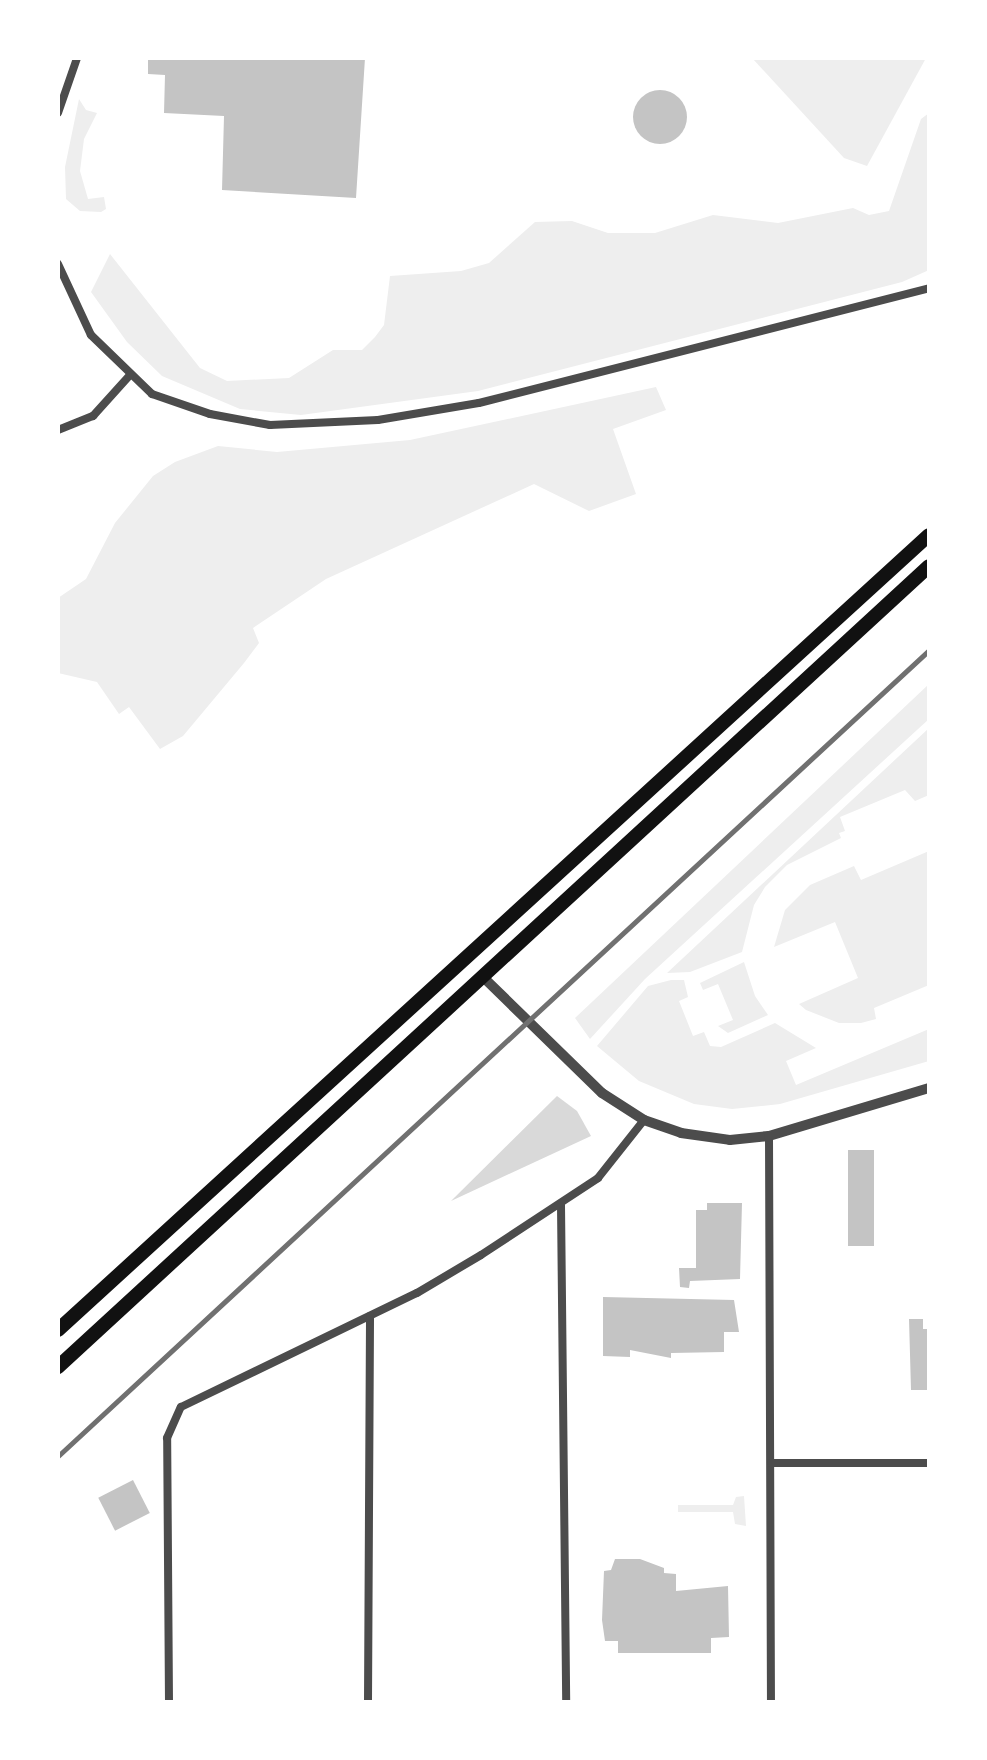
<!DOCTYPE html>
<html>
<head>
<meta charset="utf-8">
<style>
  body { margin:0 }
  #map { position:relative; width:987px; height:1760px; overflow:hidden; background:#fff; font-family:"Source Sans 3",sans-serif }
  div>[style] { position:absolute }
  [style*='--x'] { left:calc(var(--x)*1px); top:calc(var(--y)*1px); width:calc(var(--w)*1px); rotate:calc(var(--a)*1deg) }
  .green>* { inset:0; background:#eee }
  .water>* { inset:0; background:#d9d9d9 }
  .building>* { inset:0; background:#c4c4c4; transform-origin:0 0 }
  .round { border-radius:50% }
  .minor>* { height:8px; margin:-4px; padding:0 4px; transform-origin:4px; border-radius:4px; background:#4c4c4c }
  .tertiary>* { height:10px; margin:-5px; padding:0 5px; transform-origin:5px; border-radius:5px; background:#4c4c4c }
  .primary>* { height:14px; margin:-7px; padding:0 7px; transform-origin:7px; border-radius:7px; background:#111 }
  .rail>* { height:5px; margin:-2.5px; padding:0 2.5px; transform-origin:2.5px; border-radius:2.5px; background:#707070 }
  span { translate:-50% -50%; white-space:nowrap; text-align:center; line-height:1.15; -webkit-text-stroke:6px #fff; paint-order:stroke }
  .frame { position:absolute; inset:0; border:60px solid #fff; pointer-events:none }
</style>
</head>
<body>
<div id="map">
  <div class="green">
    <div style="clip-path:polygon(752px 58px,926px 58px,867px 166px,844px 158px)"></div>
    <div style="clip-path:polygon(79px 99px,86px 110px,97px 113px,84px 139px,80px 171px,88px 199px,104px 197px,106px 209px,101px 212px,80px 211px,66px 199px,65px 167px)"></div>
    <div style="clip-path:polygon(929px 113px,929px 270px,902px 282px,478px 391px,301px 415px,240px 409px,162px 376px,127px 342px,91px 292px,110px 254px,200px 368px,227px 381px,289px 378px,333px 350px,362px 350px,375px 337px,384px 325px,390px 276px,461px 271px,489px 263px,535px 222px,572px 221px,608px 233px,655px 233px,713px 215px,778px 223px,853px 208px,869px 215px,889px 211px,921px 119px)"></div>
    <div style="clip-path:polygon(656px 387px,666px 410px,613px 429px,636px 494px,589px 511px,534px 484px,326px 579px,253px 628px,259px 643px,244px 663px,183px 736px,160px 749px,129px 707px,119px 714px,97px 682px,58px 673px,58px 598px,86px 579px,115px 523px,153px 476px,175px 462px,218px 446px,277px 452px,410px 440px)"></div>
    <div style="clip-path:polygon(929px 684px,929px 719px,645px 979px,590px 1039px,575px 1018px)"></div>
    <div style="clip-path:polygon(929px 728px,929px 795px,915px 801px,905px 790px,840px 817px,845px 831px,839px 833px,841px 838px,787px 865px,765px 887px,754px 905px,742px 952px,690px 972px,667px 973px)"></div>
    <div style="clip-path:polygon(929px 851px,929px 985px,874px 1008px,876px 1019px,861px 1023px,839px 1023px,806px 1010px,799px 1004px,858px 978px,835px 922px,774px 947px,785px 910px,810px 885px,854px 866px,861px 880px)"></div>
    <div style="clip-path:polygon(744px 962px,755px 996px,768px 1015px,728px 1033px,718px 1026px,733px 1020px,718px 984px,703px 990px,700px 983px)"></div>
    <div style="clip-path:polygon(671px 980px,684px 980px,688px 997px,679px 1001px,693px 1036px,704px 1032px,710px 1046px,721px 1047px,775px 1023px,816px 1048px,786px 1061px,796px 1085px,929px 1029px,929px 1061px,780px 1104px,732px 1109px,694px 1104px,639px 1081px,597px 1046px,648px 986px)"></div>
    <div style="clip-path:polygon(744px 1496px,746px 1526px,735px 1524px,733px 1512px,678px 1512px,678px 1505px,733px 1505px,736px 1497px)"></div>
  </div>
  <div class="water">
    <div style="clip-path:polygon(557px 1096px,577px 1111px,591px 1136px,451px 1201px)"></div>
  </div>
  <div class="building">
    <div style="clip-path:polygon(148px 58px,365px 58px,356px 198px,222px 190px,224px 116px,164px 113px,165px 75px,148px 74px)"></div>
    <div class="round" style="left:633px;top:90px;width:54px;height:54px"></div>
    <div style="left:848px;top:1150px;width:26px;height:96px"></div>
    <div style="clip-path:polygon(707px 1203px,742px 1203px,740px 1279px,690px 1281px,689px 1288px,680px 1287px,679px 1268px,696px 1268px,696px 1210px,707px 1210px)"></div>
    <div style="clip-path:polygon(603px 1297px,734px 1300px,739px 1332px,724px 1332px,724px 1352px,671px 1353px,671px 1358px,630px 1350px,630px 1357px,603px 1356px)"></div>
    <div style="clip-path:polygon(909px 1319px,923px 1319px,923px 1329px,929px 1329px,929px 1390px,911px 1390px)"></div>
    <div style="left:133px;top:1480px;width:37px;height:39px;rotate:63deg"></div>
    <div style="clip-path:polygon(615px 1559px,640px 1559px,664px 1568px,664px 1573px,676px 1574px,676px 1591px,728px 1586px,729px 1637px,711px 1638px,711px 1653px,618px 1653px,618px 1641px,605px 1641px,602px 1620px,604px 1571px,611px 1570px)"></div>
  </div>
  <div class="minor">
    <div style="--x:58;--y:113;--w:58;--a:-70.9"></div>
    <div style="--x:58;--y:264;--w:78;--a:65.1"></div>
    <div style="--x:91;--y:335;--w:85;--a:44"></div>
    <div style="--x:152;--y:394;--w:61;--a:19"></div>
    <div style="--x:210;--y:414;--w:61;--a:10.4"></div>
    <div style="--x:270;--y:425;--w:108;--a:-2.7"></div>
    <div style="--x:378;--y:420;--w:102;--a:-9.6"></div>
    <div style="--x:479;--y:403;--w:464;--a:-14.3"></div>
    <div style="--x:58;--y:430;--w:38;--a:-22"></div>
    <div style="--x:93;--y:416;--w:55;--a:-47.9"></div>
    <div style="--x:769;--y:1136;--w:566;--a:89.8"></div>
    <div style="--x:561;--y:1205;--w:497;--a:89.4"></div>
    <div style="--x:771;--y:1463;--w:158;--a:0"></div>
    <div style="--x:169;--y:1702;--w:264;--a:-90.4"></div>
    <div style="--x:167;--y:1438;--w:34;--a:-66"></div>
    <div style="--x:181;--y:1407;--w:262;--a:-25.8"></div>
    <div style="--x:417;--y:1293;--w:74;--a:-30.7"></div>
    <div style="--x:481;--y:1255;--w:140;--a:-33.3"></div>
    <div style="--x:598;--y:1178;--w:74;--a:-51.6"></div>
    <div style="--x:368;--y:1702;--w:386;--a:-89.7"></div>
  </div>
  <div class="tertiary">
    <div style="--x:483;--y:977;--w:166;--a:44.3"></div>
    <div style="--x:602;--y:1093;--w:50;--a:32.7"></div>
    <div style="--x:644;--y:1120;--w:39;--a:19"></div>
    <div style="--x:681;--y:1133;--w:49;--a:8.1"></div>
    <div style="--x:730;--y:1140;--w:39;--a:-6"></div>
    <div style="--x:769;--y:1136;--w:167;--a:-16.7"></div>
  </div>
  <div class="primary">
    <div style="--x:58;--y:1330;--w:1179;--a:-42.39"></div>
    <div style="--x:58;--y:1367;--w:1183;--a:-42.6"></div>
  </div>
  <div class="rail">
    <div style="--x:58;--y:1456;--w:1187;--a:-42.78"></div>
  </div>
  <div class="frame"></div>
</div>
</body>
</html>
